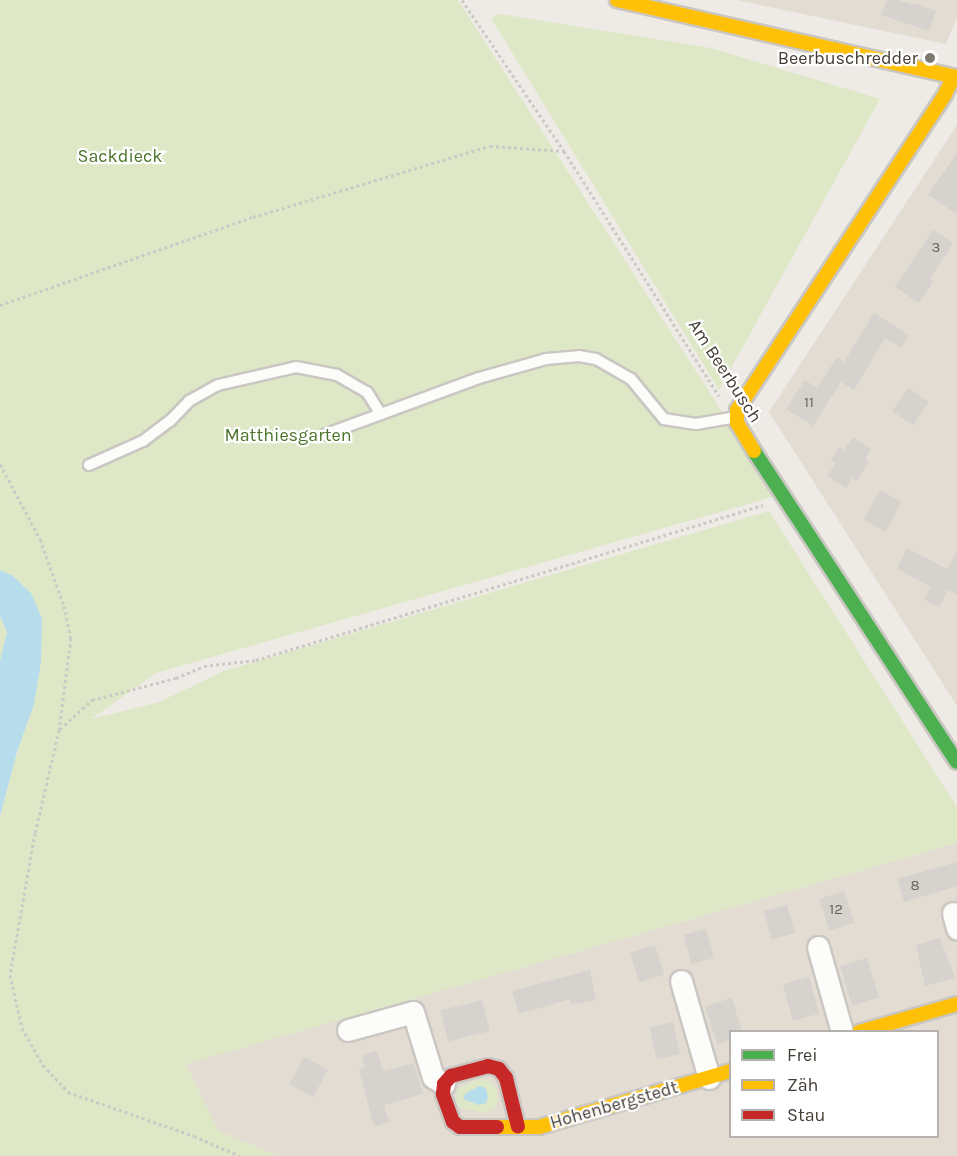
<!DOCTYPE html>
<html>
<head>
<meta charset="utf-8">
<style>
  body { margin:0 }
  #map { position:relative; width:957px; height:1156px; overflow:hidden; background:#eeebe6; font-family:Karla,sans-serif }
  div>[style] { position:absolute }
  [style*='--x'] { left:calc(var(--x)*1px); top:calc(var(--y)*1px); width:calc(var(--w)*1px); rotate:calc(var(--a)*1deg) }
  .residential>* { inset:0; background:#e2dcd3 }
  .green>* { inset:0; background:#dee8c6 }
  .water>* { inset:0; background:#b7dcec }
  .building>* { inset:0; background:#d6d2cd; transform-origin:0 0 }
  .path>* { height:3px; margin-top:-1.5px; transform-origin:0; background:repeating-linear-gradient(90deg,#cccac6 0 3px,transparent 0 6px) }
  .roads { filter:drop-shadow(2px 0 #cac7c2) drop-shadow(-2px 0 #cac7c2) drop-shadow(0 2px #cac7c2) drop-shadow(0 -2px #cac7c2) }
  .lane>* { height:10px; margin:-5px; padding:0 5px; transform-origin:5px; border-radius:5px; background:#fcfcfb }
  .street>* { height:21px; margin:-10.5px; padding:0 10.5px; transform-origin:10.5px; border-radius:10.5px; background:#fcfcfb }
  .fast>* { height:14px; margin:-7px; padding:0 7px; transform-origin:7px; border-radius:7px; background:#4caf50 }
  .slow>* { height:14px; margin:-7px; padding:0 7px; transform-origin:7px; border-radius:7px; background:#ffc107 }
  .jam>* { height:14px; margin:-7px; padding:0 7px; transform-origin:7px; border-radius:7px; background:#c62828 }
  .dots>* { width:16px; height:16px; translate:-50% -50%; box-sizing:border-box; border:3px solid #fff; border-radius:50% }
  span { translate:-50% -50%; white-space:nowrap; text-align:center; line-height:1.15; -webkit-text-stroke:4.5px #fff; paint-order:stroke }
  .number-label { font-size:15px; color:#69635c }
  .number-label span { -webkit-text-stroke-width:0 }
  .poi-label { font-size:18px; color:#433c34 }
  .right { translate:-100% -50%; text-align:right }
  .park-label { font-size:18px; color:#4b7328 }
  .street-label { font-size:18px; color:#433c34 }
  .legend { position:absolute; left:729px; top:1030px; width:210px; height:108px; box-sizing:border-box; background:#fff; border:2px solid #b4b1ae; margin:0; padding:8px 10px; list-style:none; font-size:18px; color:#433c34 }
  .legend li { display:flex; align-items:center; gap:12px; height:30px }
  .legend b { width:30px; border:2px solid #b4b1ae }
</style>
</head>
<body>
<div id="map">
  <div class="residential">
    <div style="clip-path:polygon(736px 0,957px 0,957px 18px,946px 44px)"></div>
    <div style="clip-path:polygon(957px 125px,957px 706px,769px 412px)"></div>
    <div style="clip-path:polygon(evenodd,957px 843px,957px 1156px,279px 1156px,218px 1131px,185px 1064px,957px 843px,730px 1032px,938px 1032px,938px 1136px,730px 1136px,730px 1032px)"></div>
  </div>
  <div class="green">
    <div style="clip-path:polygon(0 0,458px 0,776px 496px,156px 673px,91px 719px,159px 702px,224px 671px,769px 511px,957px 807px,957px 843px,186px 1064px,218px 1131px,279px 1156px,0 1156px,0 816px,17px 752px,34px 704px,13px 576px,0 570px)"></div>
    <div style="clip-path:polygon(500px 14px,711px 48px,880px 99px,719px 390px,491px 18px)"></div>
    <div style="clip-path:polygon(0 616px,7px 632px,0 661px)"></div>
    <div style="clip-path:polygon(480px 1079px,491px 1082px,497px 1089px,498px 1100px,495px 1108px,484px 1113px,460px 1108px,456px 1103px,457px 1089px)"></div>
  </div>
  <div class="water">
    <div style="clip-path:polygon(0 570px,13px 576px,31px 593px,42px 619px,41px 662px,34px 704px,17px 752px,0 816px,0 661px,7px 632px,0 616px)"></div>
    <div style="clip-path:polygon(479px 1086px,486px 1088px,488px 1097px,486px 1103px,479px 1105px,463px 1099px,465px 1094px)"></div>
  </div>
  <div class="building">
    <div style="clip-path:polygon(887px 0,898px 0,913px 5px,914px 3px,936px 11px,929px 31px,881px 15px)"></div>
    <div style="clip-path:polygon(957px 153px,957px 214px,928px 195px)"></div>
    <div style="clip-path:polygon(933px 230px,953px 243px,930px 279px,933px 282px,919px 303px,895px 287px)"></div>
    <div style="clip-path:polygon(874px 313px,909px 335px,901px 348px,885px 338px,854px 390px,841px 382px,813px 426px,786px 409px,805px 380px,817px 388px,837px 357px,844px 362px)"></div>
    <div style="left:908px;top:388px;width:25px;height:28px;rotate:34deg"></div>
    <div style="clip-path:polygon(853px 437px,871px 449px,865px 459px,869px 462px,856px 481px,852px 478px,846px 488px,827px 476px,836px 463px,831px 460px,835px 453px,840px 447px,844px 450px)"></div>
    <div style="left:880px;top:490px;width:25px;height:34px;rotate:29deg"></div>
    <div style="clip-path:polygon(907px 548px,947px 569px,957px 551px,957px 594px,948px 590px,939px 607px,924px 599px,931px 587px,897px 569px)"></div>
    <div style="clip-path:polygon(957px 862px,957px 886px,904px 902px,897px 879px)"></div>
    <div style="left:844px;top:891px;width:33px;height:26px;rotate:72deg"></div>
    <div style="left:787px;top:905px;width:29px;height:24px;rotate:74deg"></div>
    <div style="left:706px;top:929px;width:30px;height:23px;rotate:75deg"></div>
    <div style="clip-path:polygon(940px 938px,955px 978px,925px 986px,916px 945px)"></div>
    <div style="left:655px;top:945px;width:31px;height:26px;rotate:73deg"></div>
    <div style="left:867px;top:958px;width:41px;height:28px;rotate:73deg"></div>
    <div style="clip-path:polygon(590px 970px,596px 1000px,571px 1005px,570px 999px,519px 1014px,512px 991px)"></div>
    <div style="left:809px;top:977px;width:38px;height:27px;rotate:75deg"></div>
    <div style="clip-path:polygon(732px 998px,742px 1032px,730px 1032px,730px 1040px,717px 1044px,705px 1006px)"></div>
    <div style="left:482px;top:1000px;width:32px;height:43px;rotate:76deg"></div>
    <div style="left:673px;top:1022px;width:33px;height:24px;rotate:78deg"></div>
    <div style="clip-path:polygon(377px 1051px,383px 1071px,414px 1063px,423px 1094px,384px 1105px,389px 1122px,374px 1127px,359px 1069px,365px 1067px,362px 1055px)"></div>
    <div style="left:304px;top:1057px;width:27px;height:31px;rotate:28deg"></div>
  </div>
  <div class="path">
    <div style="--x:462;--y:0;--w:182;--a:56"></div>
    <div style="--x:564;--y:151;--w:290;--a:57.7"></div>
    <div style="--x:0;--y:305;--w:268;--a:-19.2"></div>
    <div style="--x:253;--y:217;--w:247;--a:-16.7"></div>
    <div style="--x:490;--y:146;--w:74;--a:3.9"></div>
    <div style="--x:0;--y:464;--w:85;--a:61.9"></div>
    <div style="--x:40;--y:539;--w:71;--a:70.3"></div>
    <div style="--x:64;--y:606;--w:33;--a:78"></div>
    <div style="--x:71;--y:638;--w:93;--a:97.4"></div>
    <div style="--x:59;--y:730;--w:106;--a:103.1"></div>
    <div style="--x:35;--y:833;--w:144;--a:100"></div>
    <div style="--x:10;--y:975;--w:54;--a:77.2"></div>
    <div style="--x:22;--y:1028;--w:43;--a:60.4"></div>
    <div style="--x:43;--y:1065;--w:37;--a:47"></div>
    <div style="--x:68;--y:1092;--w:133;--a:19.2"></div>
    <div style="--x:194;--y:1136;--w:50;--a:23.5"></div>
    <div style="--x:60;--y:729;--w:43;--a:-42.2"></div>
    <div style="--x:92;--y:700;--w:87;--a:-14.7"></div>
    <div style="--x:176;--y:678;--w:30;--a:-23"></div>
    <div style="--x:204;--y:666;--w:52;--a:-6.6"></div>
    <div style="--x:256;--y:660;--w:530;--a:-17"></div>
  </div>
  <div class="roads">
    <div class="lane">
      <div style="--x:324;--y:435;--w:165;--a:-20.2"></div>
      <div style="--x:479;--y:378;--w:70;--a:-15.8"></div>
      <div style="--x:546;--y:359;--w:33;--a:-5"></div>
      <div style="--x:579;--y:356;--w:17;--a:10"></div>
      <div style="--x:596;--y:359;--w:40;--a:29.7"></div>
      <div style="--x:631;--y:379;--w:52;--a:50.5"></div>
      <div style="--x:664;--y:419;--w:32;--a:9"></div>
      <div style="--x:696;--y:424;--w:41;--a:-9.9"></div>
      <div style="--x:89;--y:465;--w:59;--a:-24"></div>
      <div style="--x:143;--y:441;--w:34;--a:-37"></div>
      <div style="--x:170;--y:421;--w:28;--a:-46"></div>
      <div style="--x:189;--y:401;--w:33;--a:-29"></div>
      <div style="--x:218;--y:385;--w:80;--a:-13"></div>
      <div style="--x:296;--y:367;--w:42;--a:11"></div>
      <div style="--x:337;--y:375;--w:34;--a:30"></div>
      <div style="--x:367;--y:392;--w:26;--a:58"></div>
    </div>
    <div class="street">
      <div style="--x:953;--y:913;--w:16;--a:75"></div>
      <div style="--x:818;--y:947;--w:88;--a:74.2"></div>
      <div style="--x:681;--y:981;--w:101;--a:73.9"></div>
      <div style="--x:348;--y:1030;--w:67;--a:-15.5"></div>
      <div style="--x:413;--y:1012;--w:68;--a:72.9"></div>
      <div style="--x:433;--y:1077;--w:13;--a:32"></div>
    </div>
    <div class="fast">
      <div style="--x:754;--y:451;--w:371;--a:56.9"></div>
    </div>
    <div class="slow">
      <div style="--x:617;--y:0;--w:349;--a:12.8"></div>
      <div style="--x:754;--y:451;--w:33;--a:-121"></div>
      <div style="--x:737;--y:423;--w:13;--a:-90"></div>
      <div style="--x:737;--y:410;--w:378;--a:-56.6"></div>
      <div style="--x:945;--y:94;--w:20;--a:-63"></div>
      <div style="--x:859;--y:1032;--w:102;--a:-15.9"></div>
      <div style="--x:497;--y:1127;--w:42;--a:0"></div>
      <div style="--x:539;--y:1127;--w:199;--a:-16.3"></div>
    </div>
    <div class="jam">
      <div style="--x:497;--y:1127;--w:37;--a:180"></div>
      <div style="--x:460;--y:1127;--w:9;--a:-144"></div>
      <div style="--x:453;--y:1122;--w:30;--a:-110"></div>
      <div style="--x:443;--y:1094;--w:10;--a:-84"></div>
      <div style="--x:444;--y:1084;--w:11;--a:-49"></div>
      <div style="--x:451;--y:1076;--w:38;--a:-15"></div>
      <div style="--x:488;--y:1066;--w:11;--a:15"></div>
      <div style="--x:499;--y:1069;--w:11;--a:52"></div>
      <div style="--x:506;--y:1078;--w:50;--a:76.2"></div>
    </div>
  </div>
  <div class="dots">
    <div style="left:930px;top:58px;background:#7f7972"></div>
  </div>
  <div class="number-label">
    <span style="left:936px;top:248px">3</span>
    <span style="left:809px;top:403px">11</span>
    <span style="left:915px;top:886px">8</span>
    <span style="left:836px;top:910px">12</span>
  </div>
  <div class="poi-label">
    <span class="right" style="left:918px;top:58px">Beerbuschredder</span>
  </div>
  <div class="park-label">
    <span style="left:120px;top:156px">Sackdieck</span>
    <span style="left:288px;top:435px">Matthiesgarten</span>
  </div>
  <div class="street-label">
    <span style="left:725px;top:371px;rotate:57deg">Am Beerbusch</span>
    <span style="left:614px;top:1105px;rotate:-16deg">Hohenbergstedt</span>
  </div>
  <ul class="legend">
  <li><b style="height:8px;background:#4caf50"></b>Frei</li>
  <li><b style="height:8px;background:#ffc107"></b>Zäh</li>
  <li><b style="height:8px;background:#c62828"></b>Stau</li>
  </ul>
</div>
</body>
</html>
